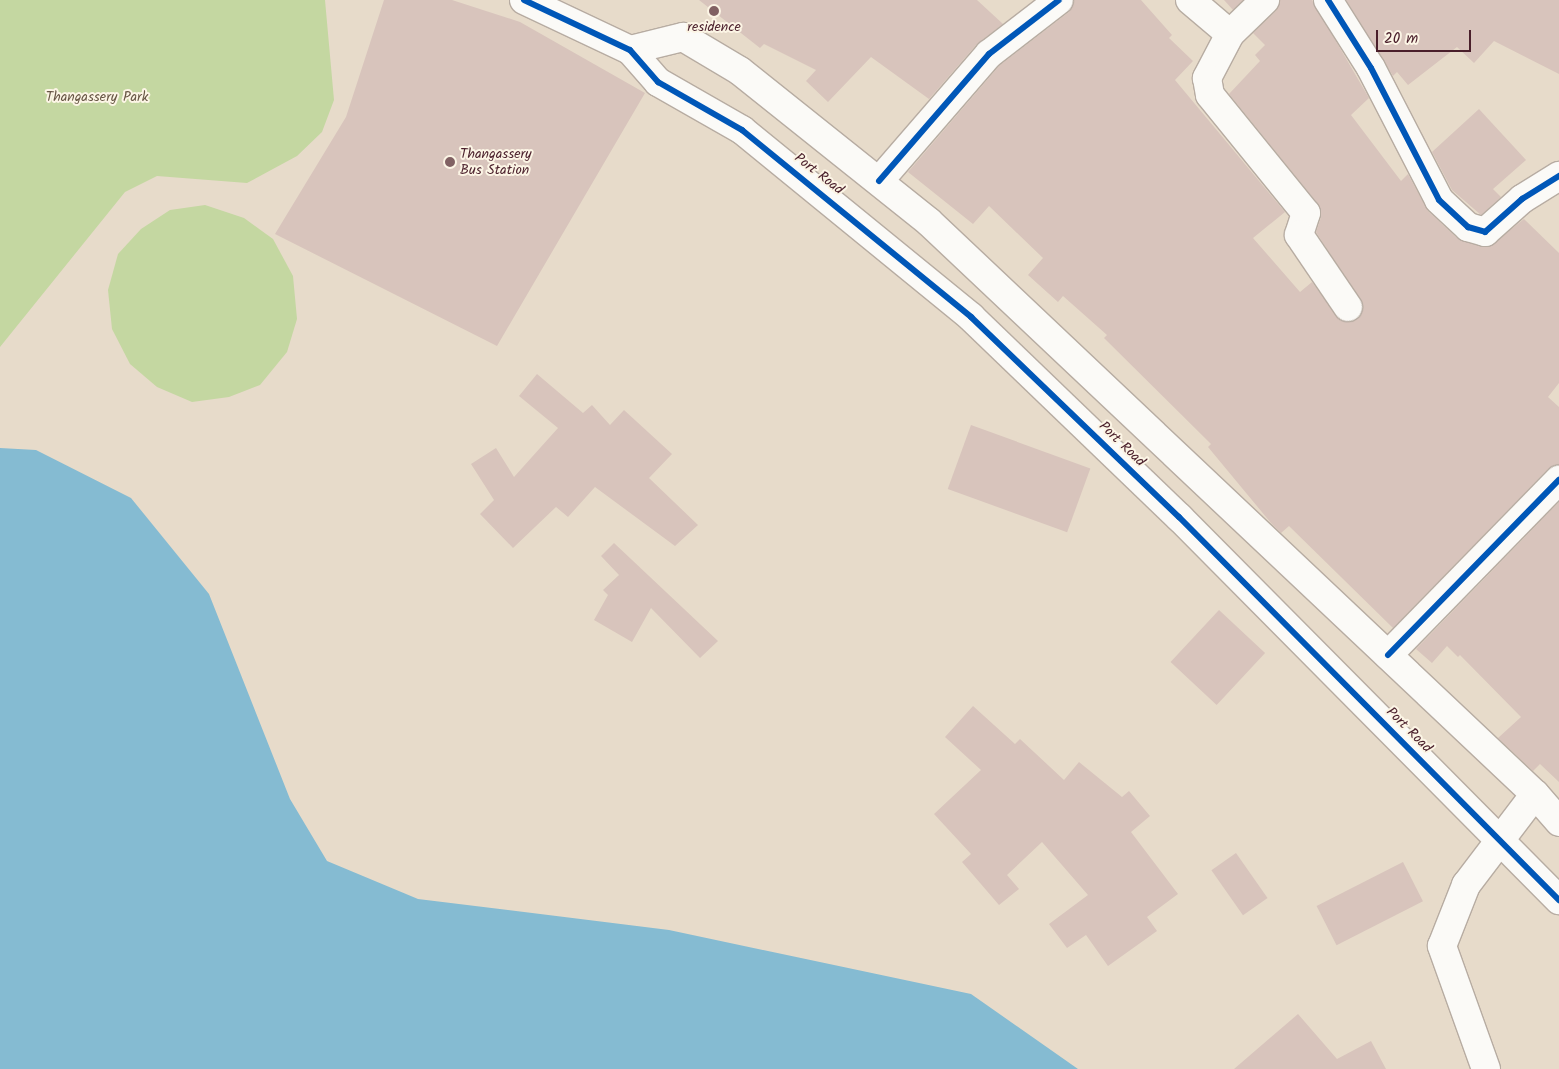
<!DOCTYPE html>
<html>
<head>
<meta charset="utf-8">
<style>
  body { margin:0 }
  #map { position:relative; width:1559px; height:1069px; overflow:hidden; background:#e7dbca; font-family:Kalam,sans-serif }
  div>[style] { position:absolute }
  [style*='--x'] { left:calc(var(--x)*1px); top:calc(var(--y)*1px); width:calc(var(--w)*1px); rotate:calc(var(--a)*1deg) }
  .green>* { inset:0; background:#c4d7a1 }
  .water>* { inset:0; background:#85bbd2 }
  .building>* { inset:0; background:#d8c4bc; transform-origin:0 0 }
  .roads { filter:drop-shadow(1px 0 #b7aca2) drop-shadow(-1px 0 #b7aca2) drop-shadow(0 1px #b7aca2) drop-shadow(0 -1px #b7aca2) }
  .minor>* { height:28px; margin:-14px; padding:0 14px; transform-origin:14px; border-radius:14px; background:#fbfaf7 }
  .tertiary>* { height:28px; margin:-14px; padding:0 14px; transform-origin:14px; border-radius:14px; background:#fbfaf7 }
  .cycleway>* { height:6px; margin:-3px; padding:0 3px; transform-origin:3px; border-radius:3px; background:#0057b8 }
  .dots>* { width:14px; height:14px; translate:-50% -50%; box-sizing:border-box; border:2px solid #fcf5e5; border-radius:50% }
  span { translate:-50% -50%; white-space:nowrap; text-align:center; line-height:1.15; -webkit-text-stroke:4px #fcf5e5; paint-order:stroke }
  .poi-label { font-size:14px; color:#4a1f2b }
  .left { translate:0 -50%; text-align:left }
  .park-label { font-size:14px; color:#654 }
  .street-label { font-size:14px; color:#4a1f2b }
  .scale { position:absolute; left:1376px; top:30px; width:95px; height:22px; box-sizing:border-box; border:2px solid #4a1f2b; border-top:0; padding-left:6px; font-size:15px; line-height:18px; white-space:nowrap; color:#4a1f2b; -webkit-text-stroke:4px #fcf5e5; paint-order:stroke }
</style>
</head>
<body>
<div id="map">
  <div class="green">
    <div style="clip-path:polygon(0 0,325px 0,334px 100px,322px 132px,297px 156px,247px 183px,157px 176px,125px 192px,0 347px)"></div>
    <div style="clip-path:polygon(205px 205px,244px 218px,273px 239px,293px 276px,297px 319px,287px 352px,260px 385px,229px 397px,192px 402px,157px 387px,130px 364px,112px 329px,108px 290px,118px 254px,141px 229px,170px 210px)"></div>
  </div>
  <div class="water">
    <div style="clip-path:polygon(0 448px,36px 450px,131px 498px,209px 594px,290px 799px,327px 861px,418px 899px,669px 930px,971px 994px,1078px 1069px,0 1069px)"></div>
  </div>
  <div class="building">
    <div style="clip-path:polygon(384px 0,452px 0,520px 22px,645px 93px,497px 346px,275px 234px,346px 117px)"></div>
    <div style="clip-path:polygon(699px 0,977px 0,1003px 24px,977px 44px,929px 99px,871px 57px,828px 102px,806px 81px,816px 70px,764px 44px,760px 48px)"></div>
    <div style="clip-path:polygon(1074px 0,1141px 0,1172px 35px,1169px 38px,1193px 61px,1175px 80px,1285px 212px,1253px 238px,1300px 292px,1312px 282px,1341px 321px,1356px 320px,1363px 305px,1316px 232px,1321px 217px,1318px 204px,1229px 94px,1260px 61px,1255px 55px,1265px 45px,1253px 33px,1276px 11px,1280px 0,1312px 0,1369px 98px,1351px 115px,1401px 181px,1408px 174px,1428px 211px,1457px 238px,1489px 247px,1524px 219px,1559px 253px,1559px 383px,1548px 397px,1559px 407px,1559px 465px,1548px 469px,1393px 628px,1289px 526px,1281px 533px,1271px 523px,1208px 447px,1211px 444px,1104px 338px,1107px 335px,1063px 296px,1058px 302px,1028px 275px,1043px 258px,989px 206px,973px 224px,908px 172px,1000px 65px,1069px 12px)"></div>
    <div style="clip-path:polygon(1224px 0,1243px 0,1233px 10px)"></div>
    <div style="clip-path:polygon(1346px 0,1559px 0,1559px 74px,1494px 41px,1474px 63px,1457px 47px,1408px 85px,1397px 72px,1393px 76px)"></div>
    <div style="clip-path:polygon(1479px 109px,1526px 160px,1493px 189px,1501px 197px,1481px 215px,1452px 190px,1432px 152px)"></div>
    <div style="clip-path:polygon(537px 374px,583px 413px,592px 405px,610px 425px,624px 410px,672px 454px,649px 478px,698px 525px,675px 546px,595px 487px,568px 517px,556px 507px,513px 548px,480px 514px,494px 500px,471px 464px,496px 448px,514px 477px,558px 428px,519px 396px)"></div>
    <div style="left:971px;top:425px;width:127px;height:68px;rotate:20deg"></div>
    <div style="clip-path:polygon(1559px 502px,1559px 782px,1540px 764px,1533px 771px,1498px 738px,1521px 717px,1460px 655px,1458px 657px,1447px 646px,1432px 663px,1416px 649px)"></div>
    <div style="clip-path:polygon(614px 543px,718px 641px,700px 658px,651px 608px,632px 642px,594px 620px,608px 595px,603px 590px,619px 575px,601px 556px)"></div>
    <div style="left:1219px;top:610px;width:63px;height:71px;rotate:43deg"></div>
    <div style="clip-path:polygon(973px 706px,1015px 744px,1020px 739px,1064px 780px,1079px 762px,1122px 797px,1129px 791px,1150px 816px,1131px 832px,1178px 894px,1147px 917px,1157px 931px,1108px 966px,1086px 935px,1067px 948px,1049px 924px,1088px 895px,1042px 842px,1007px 875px,1019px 889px,999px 905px,962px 862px,971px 854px,934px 814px,981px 770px,945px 737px)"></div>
    <div style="left:1236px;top:853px;width:55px;height:30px;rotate:55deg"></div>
    <div style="left:1403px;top:862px;width:44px;height:97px;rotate:63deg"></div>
    <div style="clip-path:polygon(1298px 1014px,1337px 1059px,1371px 1041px,1386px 1069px,1234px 1069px)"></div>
  </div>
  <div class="roads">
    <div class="minor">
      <div style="--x:1190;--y:0;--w:52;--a:40.4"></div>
      <div style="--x:1230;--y:34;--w:49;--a:-44.2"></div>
      <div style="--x:1328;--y:0;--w:80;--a:57.7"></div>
      <div style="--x:1371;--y:68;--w:148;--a:62.7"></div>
      <div style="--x:1439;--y:200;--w:40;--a:43"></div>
      <div style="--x:1468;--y:227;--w:18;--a:16"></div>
      <div style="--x:1485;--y:232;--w:50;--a:-41.7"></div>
      <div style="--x:1522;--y:199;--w:44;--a:-31.9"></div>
      <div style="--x:1230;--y:34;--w:50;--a:117.6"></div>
      <div style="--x:1207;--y:78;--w:17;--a:80"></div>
      <div style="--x:1210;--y:95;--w:152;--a:50.9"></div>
      <div style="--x:1306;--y:213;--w:23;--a:108"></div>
      <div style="--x:1299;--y:235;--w:87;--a:55.8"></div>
      <div style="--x:879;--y:181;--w:168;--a:-49.1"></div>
      <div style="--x:989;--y:54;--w:88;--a:-37.6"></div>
      <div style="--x:1388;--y:655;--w:245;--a:-45.7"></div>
      <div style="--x:1486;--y:1069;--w:131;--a:-109.7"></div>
      <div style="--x:1442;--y:946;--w:66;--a:-68.5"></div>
      <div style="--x:1466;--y:885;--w:114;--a:-52.8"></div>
    </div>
    <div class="tertiary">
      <div style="--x:524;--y:0;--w:117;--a:25.3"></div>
      <div style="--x:630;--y:50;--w:43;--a:48.8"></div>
      <div style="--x:658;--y:82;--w:97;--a:29.7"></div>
      <div style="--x:742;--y:130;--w:296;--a:39.2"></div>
      <div style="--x:971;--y:317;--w:289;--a:43.9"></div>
      <div style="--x:1179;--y:517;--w:540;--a:45.23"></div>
      <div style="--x:630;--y:50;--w:55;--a:-13.8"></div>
      <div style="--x:683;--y:37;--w:66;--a:30.8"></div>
      <div style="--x:740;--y:71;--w:242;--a:38.6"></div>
      <div style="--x:929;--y:222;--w:833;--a:43.35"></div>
      <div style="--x:1535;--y:794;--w:37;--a:49"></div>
    </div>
  </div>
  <div class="cycleway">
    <div style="--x:524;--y:0;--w:117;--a:25.3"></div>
    <div style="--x:630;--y:50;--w:43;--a:48.8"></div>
    <div style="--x:658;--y:82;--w:97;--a:29.7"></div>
    <div style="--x:742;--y:130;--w:296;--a:39.2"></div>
    <div style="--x:971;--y:317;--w:289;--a:43.9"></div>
    <div style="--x:1179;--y:517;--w:540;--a:45.23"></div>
    <div style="--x:1328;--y:0;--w:80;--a:57.7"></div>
    <div style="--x:1371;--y:68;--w:148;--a:62.7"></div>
    <div style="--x:1439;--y:200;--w:40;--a:43"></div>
    <div style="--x:1468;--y:227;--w:18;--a:16"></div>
    <div style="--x:1485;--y:232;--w:50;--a:-41.7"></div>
    <div style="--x:1522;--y:199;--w:44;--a:-31.9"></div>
    <div style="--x:879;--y:181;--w:168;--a:-49.1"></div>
    <div style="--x:989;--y:54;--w:88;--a:-37.6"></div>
    <div style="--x:1388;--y:655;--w:245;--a:-45.7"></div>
  </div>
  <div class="dots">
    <div style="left:714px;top:11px;background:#816163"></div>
    <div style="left:450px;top:162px;background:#816163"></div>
  </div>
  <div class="poi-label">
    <span style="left:714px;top:27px">residence</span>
    <span class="left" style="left:460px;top:162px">Thangassery<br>Bus Station</span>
  </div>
  <div class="park-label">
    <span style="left:97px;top:97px">Thangassery Park</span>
  </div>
  <div class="street-label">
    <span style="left:819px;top:174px;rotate:38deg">Port Road</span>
    <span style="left:1122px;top:444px;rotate:44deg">Port Road</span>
    <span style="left:1409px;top:730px;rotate:45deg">Port Road</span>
  </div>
  <div class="scale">20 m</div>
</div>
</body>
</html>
